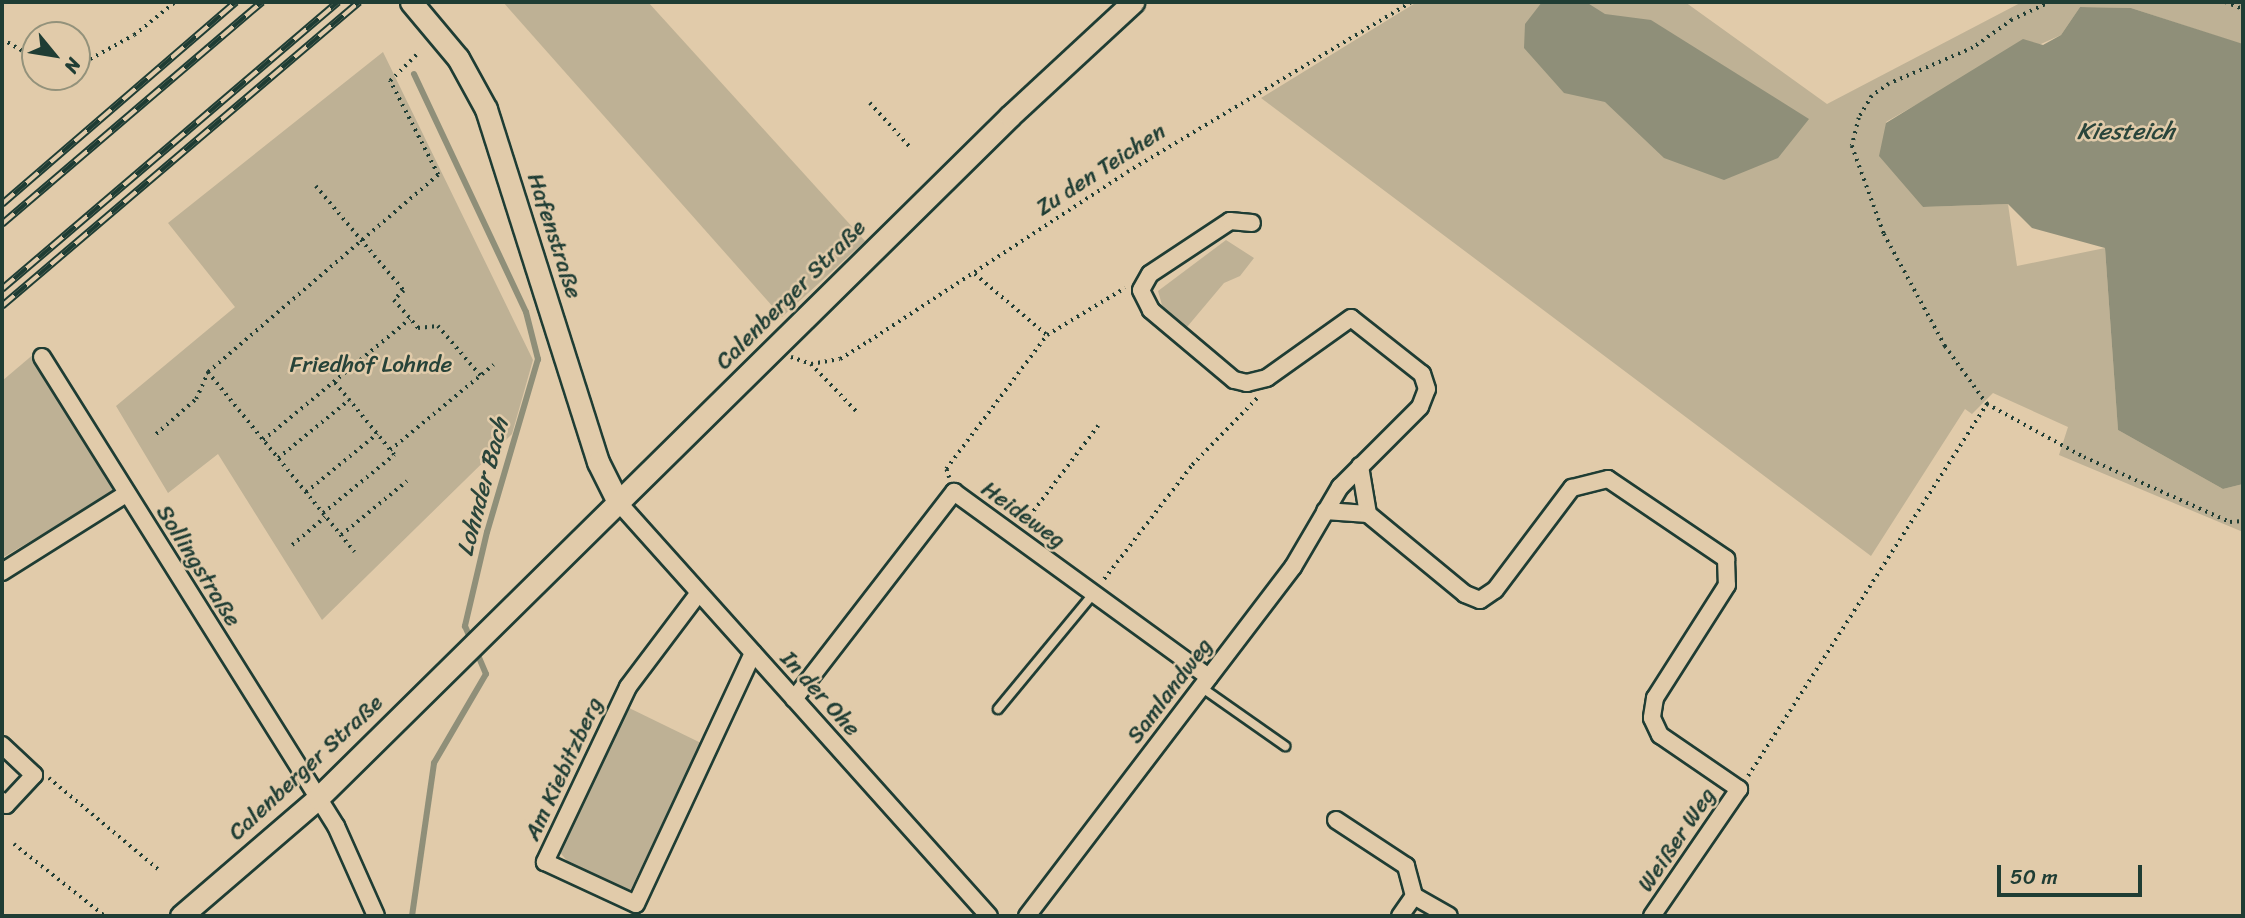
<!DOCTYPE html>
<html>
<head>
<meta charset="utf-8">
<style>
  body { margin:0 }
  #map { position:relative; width:2245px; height:918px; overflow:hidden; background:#e1cbaa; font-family:Sriracha,sans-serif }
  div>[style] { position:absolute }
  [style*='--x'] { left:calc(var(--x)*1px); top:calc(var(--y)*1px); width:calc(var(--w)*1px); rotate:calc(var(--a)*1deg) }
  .green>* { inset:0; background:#beb195 }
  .water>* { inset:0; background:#8f8f79 }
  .stream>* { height:6px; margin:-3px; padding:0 3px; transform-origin:3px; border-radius:3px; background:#8f8f79 }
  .path>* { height:3.5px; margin-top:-1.75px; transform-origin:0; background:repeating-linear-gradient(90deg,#1f3d34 0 2px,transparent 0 7px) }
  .roads { filter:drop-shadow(2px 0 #1f3d34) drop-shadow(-2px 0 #1f3d34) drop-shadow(0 2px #1f3d34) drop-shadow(0 -2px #1f3d34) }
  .lane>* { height:8px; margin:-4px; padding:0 4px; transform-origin:4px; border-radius:4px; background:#e1cbaa }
  .street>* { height:16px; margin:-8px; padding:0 8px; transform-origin:8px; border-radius:8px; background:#e1cbaa }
  .secondary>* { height:21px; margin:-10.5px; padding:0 10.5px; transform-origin:10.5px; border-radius:10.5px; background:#e1cbaa }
  .rail>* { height:8px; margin-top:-4px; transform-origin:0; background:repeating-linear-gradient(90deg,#e1cbaa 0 16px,#1f3d34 0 32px); box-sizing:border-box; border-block:2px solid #1f3d34 }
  span { translate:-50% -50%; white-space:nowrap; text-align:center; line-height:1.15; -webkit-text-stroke:5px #e1cbaa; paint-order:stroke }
  .street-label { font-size:23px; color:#1f3d34 }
  .park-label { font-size:23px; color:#274339 }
  .water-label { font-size:24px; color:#2a453b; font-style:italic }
  .frame { position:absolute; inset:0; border:4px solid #1f3d34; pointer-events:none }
  .north { position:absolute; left:21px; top:21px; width:70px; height:70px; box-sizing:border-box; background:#e1cbaa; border:2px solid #93927b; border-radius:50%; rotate:120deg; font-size:19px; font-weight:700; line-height:28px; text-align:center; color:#1f3d34 }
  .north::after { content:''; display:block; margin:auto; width:24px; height:32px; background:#1f3d34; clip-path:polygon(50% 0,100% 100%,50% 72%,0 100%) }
  .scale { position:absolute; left:1997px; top:865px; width:145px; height:32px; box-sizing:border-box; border:4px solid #1f3d34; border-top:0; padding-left:9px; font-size:21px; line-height:24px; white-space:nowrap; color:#1f3d34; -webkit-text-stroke:5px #e1cbaa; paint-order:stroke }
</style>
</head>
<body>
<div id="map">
  <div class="green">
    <div style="clip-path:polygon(503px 2px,648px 2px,865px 241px,782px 317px)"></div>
    <div style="clip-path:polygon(1417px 2px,1685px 2px,1827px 104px,2022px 2px,2243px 2px,2241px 44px,2131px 8px,2080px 7px,2061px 35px,1952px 84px,1886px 122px,1923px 207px,2008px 204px,2017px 266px,2105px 248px,2118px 430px,2223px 489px,2243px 484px,2243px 532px,2059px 455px,2068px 427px,1993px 393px,1972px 414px,1965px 409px,1871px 556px,1261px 98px)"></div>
    <div style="clip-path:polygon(383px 52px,533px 360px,512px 434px,322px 620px,218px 454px,168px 493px,116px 406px,235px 307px,168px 223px)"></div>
    <div style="clip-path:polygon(1226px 240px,1254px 258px,1240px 276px,1224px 283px,1187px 327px,1162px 305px,1158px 291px)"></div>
    <div style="clip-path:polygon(35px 353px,116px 491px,2px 558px,2px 381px)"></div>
    <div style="clip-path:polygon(623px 705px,701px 743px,630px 891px,569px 863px,557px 849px)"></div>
  </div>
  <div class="water">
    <div style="clip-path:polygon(1542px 2px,1586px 2px,1605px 14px,1651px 20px,1809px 119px,1778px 158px,1724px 180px,1664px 158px,1605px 102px,1564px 93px,1524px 48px,1525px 24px)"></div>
    <div style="clip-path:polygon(2080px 7px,2131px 8px,2243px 44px,2243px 484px,2223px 489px,2118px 430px,2105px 248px,2032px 228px,2008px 204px,1923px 207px,1879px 156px,1886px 123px,2023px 39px,2043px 45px,2061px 35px)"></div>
  </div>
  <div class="stream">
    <div style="--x:414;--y:74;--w:263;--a:64.8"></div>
    <div style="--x:526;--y:312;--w:49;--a:75.7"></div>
    <div style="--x:538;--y:359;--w:180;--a:106.4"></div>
    <div style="--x:487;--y:532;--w:97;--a:103.2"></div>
    <div style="--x:465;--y:626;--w:15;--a:67"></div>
    <div style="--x:412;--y:916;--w:155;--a:-81.8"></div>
    <div style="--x:434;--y:763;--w:103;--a:-59.7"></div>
    <div style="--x:486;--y:674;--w:26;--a:-113"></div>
  </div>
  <div class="path">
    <div style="--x:2051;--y:2;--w:43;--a:155.2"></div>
    <div style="--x:2012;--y:20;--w:48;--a:144.3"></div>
    <div style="--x:1973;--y:48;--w:91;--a:156.8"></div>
    <div style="--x:1889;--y:84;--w:21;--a:145"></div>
    <div style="--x:1872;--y:96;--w:26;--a:121"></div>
    <div style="--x:1859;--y:118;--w:29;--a:104"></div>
    <div style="--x:1852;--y:146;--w:94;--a:70"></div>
    <div style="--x:1884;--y:234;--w:128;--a:61.4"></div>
    <div style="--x:1945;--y:346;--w:72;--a:54.1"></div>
    <div style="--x:1987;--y:404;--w:111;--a:28.7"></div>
    <div style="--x:2084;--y:457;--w:160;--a:24"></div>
    <div style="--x:2230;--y:522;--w:13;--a:-4"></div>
    <div style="--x:2225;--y:2;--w:19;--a:21"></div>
    <div style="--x:2;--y:39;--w:38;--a:30"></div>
    <div style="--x:77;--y:61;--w:13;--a:-9"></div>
    <div style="--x:90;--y:59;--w:50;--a:-28.6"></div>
    <div style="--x:134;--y:35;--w:53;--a:-38.8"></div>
    <div style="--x:870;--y:103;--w:59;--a:47.7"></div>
    <div style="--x:316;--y:186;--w:137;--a:50"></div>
    <div style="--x:404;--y:291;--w:13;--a:138"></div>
    <div style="--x:394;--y:300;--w:37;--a:49"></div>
    <div style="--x:418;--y:328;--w:20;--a:-6"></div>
    <div style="--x:438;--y:326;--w:65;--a:49.4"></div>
    <div style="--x:975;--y:274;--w:94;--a:40.3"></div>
    <div style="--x:791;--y:357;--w:21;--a:19"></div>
    <div style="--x:811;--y:364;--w:65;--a:46.2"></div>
    <div style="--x:811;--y:364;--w:29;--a:-10"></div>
    <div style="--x:840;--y:359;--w:34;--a:-32"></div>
    <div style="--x:869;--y:341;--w:308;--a:-33.2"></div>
    <div style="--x:1127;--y:172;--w:331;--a:-30.9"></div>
    <div style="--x:208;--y:372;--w:232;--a:50.8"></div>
    <div style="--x:156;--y:434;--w:53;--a:-41.2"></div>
    <div style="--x:196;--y:399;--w:30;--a:-66"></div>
    <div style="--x:208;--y:372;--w:303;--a:-40.6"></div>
    <div style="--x:438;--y:175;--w:106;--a:-117.1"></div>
    <div style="--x:390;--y:81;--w:38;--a:-45"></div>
    <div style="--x:263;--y:440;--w:190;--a:-39.5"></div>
    <div style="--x:390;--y:450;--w:134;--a:-39.5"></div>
    <div style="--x:278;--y:458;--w:92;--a:-39.2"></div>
    <div style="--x:949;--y:478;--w:9;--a:-108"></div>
    <div style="--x:946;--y:469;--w:168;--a:-53"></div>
    <div style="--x:1047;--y:335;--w:91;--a:-31.1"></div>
    <div style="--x:306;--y:492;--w:92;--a:-39.2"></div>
    <div style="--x:323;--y:513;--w:92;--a:-39.2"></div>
    <div style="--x:394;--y:455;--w:94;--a:-129.4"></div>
    <div style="--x:1025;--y:522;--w:121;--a:-52.8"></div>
    <div style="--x:341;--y:535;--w:85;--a:-39.3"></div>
    <div style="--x:292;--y:545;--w:43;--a:-40.3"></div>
    <div style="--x:1104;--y:579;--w:144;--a:-52.3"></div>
    <div style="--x:1192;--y:465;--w:96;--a:-45.8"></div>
    <div style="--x:1748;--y:776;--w:442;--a:-57.3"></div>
    <div style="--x:49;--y:778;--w:142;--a:39.9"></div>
    <div style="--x:14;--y:844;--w:116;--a:38.4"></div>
  </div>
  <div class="roads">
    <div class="lane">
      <div style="--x:1201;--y:687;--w:103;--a:35.1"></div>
      <div style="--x:998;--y:709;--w:149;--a:-50.4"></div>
    </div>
    <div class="street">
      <div style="--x:42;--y:357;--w:554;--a:57.92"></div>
      <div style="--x:336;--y:826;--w:98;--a:66"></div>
      <div style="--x:1360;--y:466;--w:49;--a:80.5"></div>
      <div style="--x:618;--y:502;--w:556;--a:48.14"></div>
      <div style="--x:1325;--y:511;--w:43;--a:4"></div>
      <div style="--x:1368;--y:514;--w:126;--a:39.5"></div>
      <div style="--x:1465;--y:594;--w:16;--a:22"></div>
      <div style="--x:1480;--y:600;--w:18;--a:-34"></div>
      <div style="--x:1495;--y:590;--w:128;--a:-53"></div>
      <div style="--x:1572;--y:488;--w:37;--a:-14"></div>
      <div style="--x:1608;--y:479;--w:143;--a:34.1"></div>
      <div style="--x:1726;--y:559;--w:26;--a:88"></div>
      <div style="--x:1727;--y:585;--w:134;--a:122.5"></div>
      <div style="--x:1655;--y:698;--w:20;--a:99"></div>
      <div style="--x:1652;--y:718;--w:19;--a:65"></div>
      <div style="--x:1660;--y:735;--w:96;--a:34.4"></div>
      <div style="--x:1739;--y:789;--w:154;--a:124.4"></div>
      <div style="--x:2;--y:572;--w:146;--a:-32.2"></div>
      <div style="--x:698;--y:594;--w:116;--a:127"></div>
      <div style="--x:628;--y:687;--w:194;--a:115.4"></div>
      <div style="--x:545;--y:862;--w:100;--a:24.8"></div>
      <div style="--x:636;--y:904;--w:277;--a:-65"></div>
      <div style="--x:794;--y:699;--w:262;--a:-52.3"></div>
      <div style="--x:954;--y:492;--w:315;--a:36"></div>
      <div style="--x:2;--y:745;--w:44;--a:43.2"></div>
      <div style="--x:34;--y:775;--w:41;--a:133"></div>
      <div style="--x:6;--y:805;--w:6;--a:-135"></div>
      <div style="--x:1336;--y:820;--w:84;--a:33.3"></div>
      <div style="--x:1406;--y:866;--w:31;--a:75"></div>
      <div style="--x:1027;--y:916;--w:439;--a:-52.7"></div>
      <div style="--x:1293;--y:567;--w:93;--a:-59.6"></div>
      <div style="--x:1340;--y:487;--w:113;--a:-45"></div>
      <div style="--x:1420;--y:407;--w:19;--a:-69"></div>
      <div style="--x:1427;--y:389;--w:16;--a:-108"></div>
      <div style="--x:1422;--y:374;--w:90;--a:-141.7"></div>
      <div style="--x:1351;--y:318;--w:103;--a:144.5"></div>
      <div style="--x:1267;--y:378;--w:21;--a:166"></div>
      <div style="--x:1247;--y:383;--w:13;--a:-167"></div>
      <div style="--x:1234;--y:380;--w:109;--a:-139.9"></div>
      <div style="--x:1151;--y:310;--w:22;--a:-117"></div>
      <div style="--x:1141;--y:290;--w:18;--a:-61"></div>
      <div style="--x:1150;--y:274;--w:96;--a:-33.5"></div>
      <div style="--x:1230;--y:221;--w:22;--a:5"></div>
      <div style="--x:1400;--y:916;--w:24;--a:-55"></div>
      <div style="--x:1414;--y:896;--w:40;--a:29.7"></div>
    </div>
    <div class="secondary">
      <div style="--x:411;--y:2;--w:73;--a:50"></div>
      <div style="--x:458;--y:58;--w:58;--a:61.2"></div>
      <div style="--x:486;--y:109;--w:370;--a:72.4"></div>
      <div style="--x:598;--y:462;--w:45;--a:63.4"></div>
      <div style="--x:181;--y:916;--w:181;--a:-40.7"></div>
      <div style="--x:318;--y:798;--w:972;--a:-44.58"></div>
      <div style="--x:1010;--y:116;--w:168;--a:-42.8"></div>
    </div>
  </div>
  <div class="rail">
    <div style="--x:2;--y:204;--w:309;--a:-40.8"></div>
    <div style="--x:2;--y:224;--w:342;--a:-40.5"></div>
    <div style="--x:2;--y:289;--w:442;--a:-40.5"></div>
    <div style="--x:2;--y:306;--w:469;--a:-40.4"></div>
  </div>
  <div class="street-label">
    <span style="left:1101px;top:170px;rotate:-33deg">Zu den Teichen</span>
    <span style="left:554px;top:236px;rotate:72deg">Hafenstraße</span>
    <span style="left:791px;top:295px;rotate:-45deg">Calenberger Straße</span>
    <span style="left:1023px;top:515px;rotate:36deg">Heideweg</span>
    <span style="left:198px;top:566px;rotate:58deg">Sollingstraße</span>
    <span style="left:1170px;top:691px;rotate:-53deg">Samlandweg</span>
    <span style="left:820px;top:694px;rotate:48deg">In der Ohe</span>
    <span style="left:306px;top:768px;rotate:-43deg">Calenberger Straße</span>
    <span style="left:564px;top:769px;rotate:-65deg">Am Kiebitzberg</span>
    <span style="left:1677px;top:840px;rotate:-56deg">Weißer Weg</span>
  </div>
  <div class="park-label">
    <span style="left:371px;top:365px">Friedhof Lohnde</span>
  </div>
  <div class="water-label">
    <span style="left:2126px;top:132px">Kiesteich</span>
    <span style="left:483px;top:487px;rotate:-75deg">Lohnder Bach</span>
  </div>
  <div class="frame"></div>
  <div class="north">N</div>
  <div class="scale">50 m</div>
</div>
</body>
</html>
